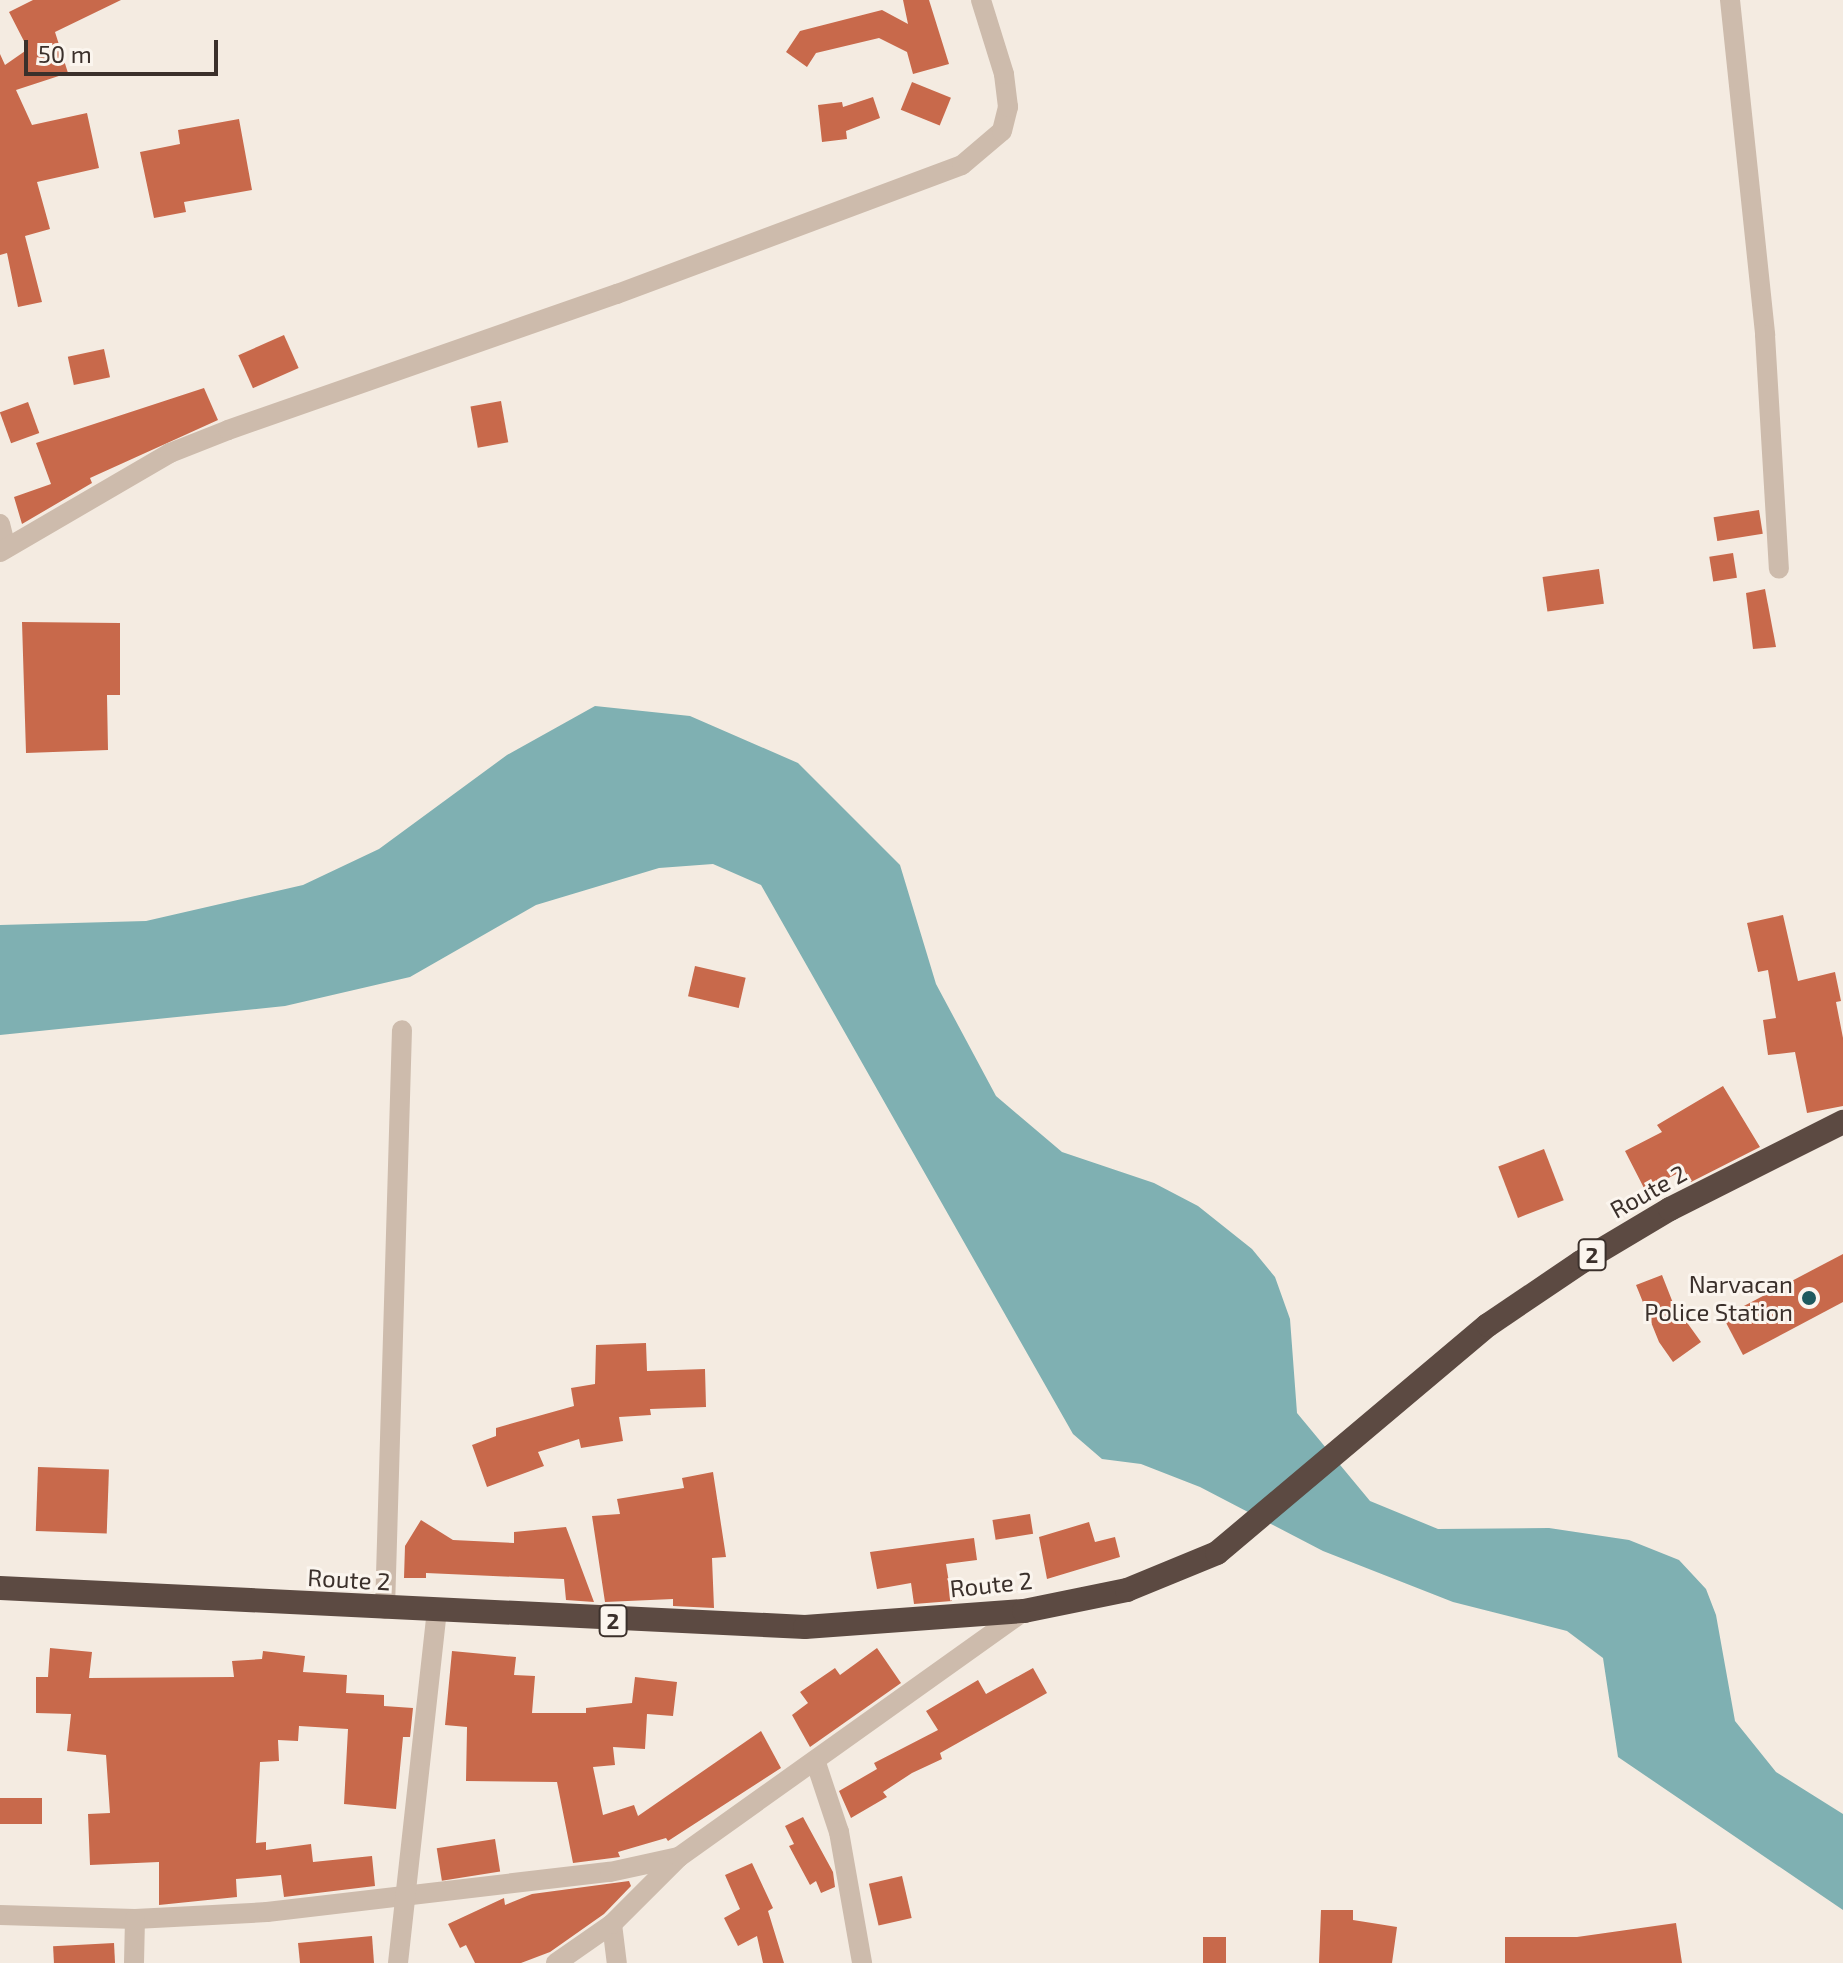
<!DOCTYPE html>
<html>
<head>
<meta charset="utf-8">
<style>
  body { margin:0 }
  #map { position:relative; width:1843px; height:1963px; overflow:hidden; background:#f4ebe1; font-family:"Exo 2",sans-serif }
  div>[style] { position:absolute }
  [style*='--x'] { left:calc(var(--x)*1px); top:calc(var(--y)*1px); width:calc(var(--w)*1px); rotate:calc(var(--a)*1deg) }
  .water>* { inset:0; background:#7fb0b2 }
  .building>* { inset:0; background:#c8694b; transform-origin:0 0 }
  .minor>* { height:20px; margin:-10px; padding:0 10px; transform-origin:10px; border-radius:10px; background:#cdbbac }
  .highway>* { height:24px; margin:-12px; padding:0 12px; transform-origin:12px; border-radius:12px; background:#5c4a42 }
  .dots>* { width:22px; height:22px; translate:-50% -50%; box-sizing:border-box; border:4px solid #fbf5ee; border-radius:50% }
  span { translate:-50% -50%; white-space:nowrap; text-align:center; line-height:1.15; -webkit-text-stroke:6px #fbf5ee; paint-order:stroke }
  .shield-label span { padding:2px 6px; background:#fbf5ee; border:2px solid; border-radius:6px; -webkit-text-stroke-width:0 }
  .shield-label { font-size:22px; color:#3b302b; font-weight:700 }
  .street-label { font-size:24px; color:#3b302b }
  .poi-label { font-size:24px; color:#3b302b }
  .right { translate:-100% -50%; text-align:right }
  .scale { position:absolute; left:24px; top:40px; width:194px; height:36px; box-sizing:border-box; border:4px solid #3b302b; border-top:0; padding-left:10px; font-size:24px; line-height:28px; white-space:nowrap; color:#3b302b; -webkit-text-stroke:6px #fbf5ee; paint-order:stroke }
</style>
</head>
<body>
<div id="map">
  <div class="water">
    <div style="clip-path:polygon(595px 706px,690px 716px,798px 763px,900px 865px,936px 984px,996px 1096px,1062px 1152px,1154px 1183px,1198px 1206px,1252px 1249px,1275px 1277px,1290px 1319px,1297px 1413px,1370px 1501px,1438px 1529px,1549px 1528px,1629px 1540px,1679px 1560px,1706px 1589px,1716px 1615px,1735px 1721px,1776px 1772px,1843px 1814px,1843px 1910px,1618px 1757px,1603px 1658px,1567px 1631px,1453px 1602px,1323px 1551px,1200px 1487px,1141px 1464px,1102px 1459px,1073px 1434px,761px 885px,713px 864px,659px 868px,536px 905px,410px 977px,285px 1006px,0 1035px,0 925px,146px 921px,303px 885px,379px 849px,507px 755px)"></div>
  </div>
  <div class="building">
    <div style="clip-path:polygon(33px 0,121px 0,55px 32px,68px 73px,16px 90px,32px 125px,87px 113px,99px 168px,37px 182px,50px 229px,25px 236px,42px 302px,18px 307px,7px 253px,0 255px,0 54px,5px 65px,28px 49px,9px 12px)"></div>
    <div style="clip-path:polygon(903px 0,929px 0,949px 64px,913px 74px,907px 52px,879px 38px,816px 53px,807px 67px,786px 52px,800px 31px,882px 10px,908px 24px)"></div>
    <div style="left:912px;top:82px;width:42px;height:30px;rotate:22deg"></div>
    <div style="clip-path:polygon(873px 97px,880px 118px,846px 131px,847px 139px,822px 142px,818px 105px,842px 102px,843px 107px)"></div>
    <div style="clip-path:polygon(239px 119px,252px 190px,184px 202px,186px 212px,154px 218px,140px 152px,180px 144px,178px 130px)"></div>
    <div style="left:284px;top:335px;width:36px;height:50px;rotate:66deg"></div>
    <div style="left:104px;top:349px;width:29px;height:37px;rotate:78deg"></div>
    <div style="clip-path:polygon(204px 388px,218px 420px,90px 478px,92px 483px,22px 524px,14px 497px,51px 484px,36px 443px)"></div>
    <div style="left:501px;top:401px;width:42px;height:31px;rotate:80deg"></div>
    <div style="left:28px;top:402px;width:33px;height:30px;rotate:70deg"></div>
    <div style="left:1759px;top:510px;width:24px;height:46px;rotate:81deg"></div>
    <div style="left:1733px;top:553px;width:25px;height:24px;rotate:81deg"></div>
    <div style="left:1599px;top:569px;width:35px;height:57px;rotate:82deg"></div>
    <div style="clip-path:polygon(1765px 589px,1776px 647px,1753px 649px,1746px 593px)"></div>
    <div style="clip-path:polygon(22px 622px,120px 623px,120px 695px,107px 695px,108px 750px,26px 753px)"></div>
    <div style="clip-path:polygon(1783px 915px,1798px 981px,1835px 972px,1841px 1001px,1836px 1002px,1843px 1038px,1843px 1106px,1807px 1113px,1795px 1052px,1768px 1055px,1763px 1020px,1776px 1018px,1768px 970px,1758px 972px,1747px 923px)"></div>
    <div style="left:695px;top:966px;width:52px;height:31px;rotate:13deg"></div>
    <div style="clip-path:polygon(1723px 1086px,1760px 1147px,1691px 1182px,1684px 1170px,1645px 1190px,1625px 1151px,1662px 1132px,1657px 1125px)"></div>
    <div style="left:1544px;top:1149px;width:55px;height:49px;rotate:69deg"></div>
    <div style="clip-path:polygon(1843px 1254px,1843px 1302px,1743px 1355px,1723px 1317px)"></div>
    <div style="clip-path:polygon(1662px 1275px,1673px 1303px,1701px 1342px,1673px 1362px,1659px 1342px,1636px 1285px)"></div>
    <div style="clip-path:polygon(646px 1343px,647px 1371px,705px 1369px,706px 1407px,650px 1409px,651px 1415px,619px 1417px,623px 1441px,581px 1448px,579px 1439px,538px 1452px,544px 1466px,487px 1487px,472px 1445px,496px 1436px,496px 1428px,574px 1406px,571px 1388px,595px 1384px,596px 1345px)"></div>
    <div style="left:38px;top:1467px;width:71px;height:64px;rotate:2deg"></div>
    <div style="clip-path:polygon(713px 1472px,726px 1557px,712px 1558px,714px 1608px,673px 1606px,673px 1599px,605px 1602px,592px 1516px,620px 1514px,617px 1499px,684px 1488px,682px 1478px)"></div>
    <div style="left:1030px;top:1514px;width:20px;height:38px;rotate:81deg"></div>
    <div style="clip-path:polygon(421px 1520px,453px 1540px,514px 1543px,514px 1532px,566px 1527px,594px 1602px,566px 1600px,564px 1579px,426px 1573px,426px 1578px,404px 1578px,405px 1546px)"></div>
    <div style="clip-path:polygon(1089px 1522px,1095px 1542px,1115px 1537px,1120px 1557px,1047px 1579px,1039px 1537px)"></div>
    <div style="clip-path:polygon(974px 1538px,977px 1560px,946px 1564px,952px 1601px,914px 1604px,911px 1583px,877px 1589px,870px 1552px)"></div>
    <div style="clip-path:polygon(50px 1648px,92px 1652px,89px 1678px,234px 1677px,232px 1661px,262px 1659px,263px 1651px,305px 1656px,303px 1672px,347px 1675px,346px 1693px,384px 1695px,384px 1706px,413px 1708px,410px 1737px,403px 1737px,396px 1809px,344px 1804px,348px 1729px,299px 1726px,298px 1741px,278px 1740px,279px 1761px,260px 1762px,256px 1843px,266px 1842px,266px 1850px,311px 1844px,313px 1862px,372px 1856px,375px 1886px,284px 1897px,281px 1875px,236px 1879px,237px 1897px,159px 1905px,159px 1862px,90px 1865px,88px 1814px,110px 1813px,106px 1755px,67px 1751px,71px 1714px,36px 1713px,36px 1677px,48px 1677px)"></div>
    <div style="clip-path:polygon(877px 1648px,901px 1683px,810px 1747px,792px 1715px,808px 1703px,800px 1692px,835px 1668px,840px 1675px)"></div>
    <div style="clip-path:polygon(452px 1651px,516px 1657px,514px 1675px,535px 1676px,532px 1713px,586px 1713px,586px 1708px,632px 1703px,635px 1677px,677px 1682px,673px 1716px,647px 1714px,645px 1749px,613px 1747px,615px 1765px,593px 1767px,603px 1815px,634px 1805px,638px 1816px,761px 1731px,781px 1768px,668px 1841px,666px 1838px,618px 1852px,620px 1857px,573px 1863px,557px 1782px,466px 1781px,467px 1727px,445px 1725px)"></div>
    <div style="clip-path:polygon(1033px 1668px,1047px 1693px,940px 1753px,942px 1759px,912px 1773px,883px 1792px,887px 1797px,851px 1818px,839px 1791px,877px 1769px,874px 1763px,938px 1730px,926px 1711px,978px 1680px,986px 1694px)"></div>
    <div style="left:42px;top:1798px;width:26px;height:42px;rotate:90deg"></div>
    <div style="clip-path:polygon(803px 1817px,833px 1872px,835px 1887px,821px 1893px,816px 1881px,810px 1885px,789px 1846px,794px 1844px,785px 1826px)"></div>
    <div style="left:495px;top:1839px;width:33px;height:59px;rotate:81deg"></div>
    <div style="clip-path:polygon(752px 1863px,773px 1908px,768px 1911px,784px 1963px,763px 1963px,757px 1936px,738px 1946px,724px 1918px,740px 1909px,725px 1875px)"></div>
    <div style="left:902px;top:1876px;width:43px;height:34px;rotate:77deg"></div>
    <div style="clip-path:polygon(629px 1881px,631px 1886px,604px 1914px,550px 1952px,521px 1963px,475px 1963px,466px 1945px,460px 1948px,448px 1924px,504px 1898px,505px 1905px,532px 1894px)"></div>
    <div style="clip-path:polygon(1321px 1910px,1353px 1910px,1353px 1920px,1397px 1927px,1392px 1963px,1319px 1963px)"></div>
    <div style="clip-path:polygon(1676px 1923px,1682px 1963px,1505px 1963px,1505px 1937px,1577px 1937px)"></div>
    <div style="clip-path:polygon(372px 1936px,374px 1963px,300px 1963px,298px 1943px)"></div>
    <div style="left:1203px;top:1937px;width:23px;height:26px"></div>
    <div style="left:114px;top:1943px;width:20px;height:61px;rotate:87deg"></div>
  </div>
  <div class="minor">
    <div style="--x:1730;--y:0;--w:337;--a:84"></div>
    <div style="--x:1765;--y:335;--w:234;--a:86.6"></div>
    <div style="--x:0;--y:524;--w:25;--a:76"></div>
    <div style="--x:0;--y:552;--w:197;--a:-30.2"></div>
    <div style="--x:170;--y:453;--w:62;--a:-21.6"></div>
    <div style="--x:228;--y:430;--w:412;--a:-19.3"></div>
    <div style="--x:617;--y:294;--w:368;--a:-20.5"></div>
    <div style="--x:962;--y:165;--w:52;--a:-40.4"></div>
    <div style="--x:1002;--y:131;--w:25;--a:-76"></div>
    <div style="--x:1008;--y:107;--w:33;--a:-97"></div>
    <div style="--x:1004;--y:74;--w:77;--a:-107.3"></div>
    <div style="--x:385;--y:1609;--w:579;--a:-88.32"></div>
    <div style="--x:816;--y:1763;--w:73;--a:71.6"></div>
    <div style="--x:839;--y:1832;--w:133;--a:80"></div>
    <div style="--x:0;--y:1915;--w:135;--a:1.7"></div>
    <div style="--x:135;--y:1919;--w:132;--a:-3"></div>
    <div style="--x:267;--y:1912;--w:345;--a:-6.7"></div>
    <div style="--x:610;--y:1872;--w:71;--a:-12.3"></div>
    <div style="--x:612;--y:1924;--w:39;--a:83"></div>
    <div style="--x:134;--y:1963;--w:44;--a:-88.7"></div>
    <div style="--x:398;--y:1963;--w:353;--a:-83.7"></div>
    <div style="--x:556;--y:1963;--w:68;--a:-34.9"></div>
    <div style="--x:612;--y:1924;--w:95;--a:-45"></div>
    <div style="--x:679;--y:1857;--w:424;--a:-35.5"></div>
  </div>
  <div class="highway">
    <div style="--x:0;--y:1588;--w:806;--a:2.77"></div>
    <div style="--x:805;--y:1627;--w:220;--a:-4.2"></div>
    <div style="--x:1024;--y:1611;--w:105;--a:-11.5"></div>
    <div style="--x:1127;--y:1590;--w:97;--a:-22.3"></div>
    <div style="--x:1217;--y:1553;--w:354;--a:-40.1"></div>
    <div style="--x:1488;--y:1325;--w:112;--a:-34.1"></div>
    <div style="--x:1581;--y:1262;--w:104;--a:-30.8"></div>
    <div style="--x:1670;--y:1209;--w:194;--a:-26.7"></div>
  </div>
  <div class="dots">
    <div style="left:1809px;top:1298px;background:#1f5a5e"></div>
  </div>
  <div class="shield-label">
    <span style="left:1592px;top:1255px">2</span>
    <span style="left:613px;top:1621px">2</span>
  </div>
  <div class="street-label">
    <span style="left:1648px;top:1191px;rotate:-29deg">Route 2</span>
    <span style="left:349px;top:1579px;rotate:3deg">Route 2</span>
    <span style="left:991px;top:1584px;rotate:-6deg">Route 2</span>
  </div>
  <div class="poi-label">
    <span class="right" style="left:1793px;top:1298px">Narvacan<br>Police Station</span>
  </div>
  <div class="scale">50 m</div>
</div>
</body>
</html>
